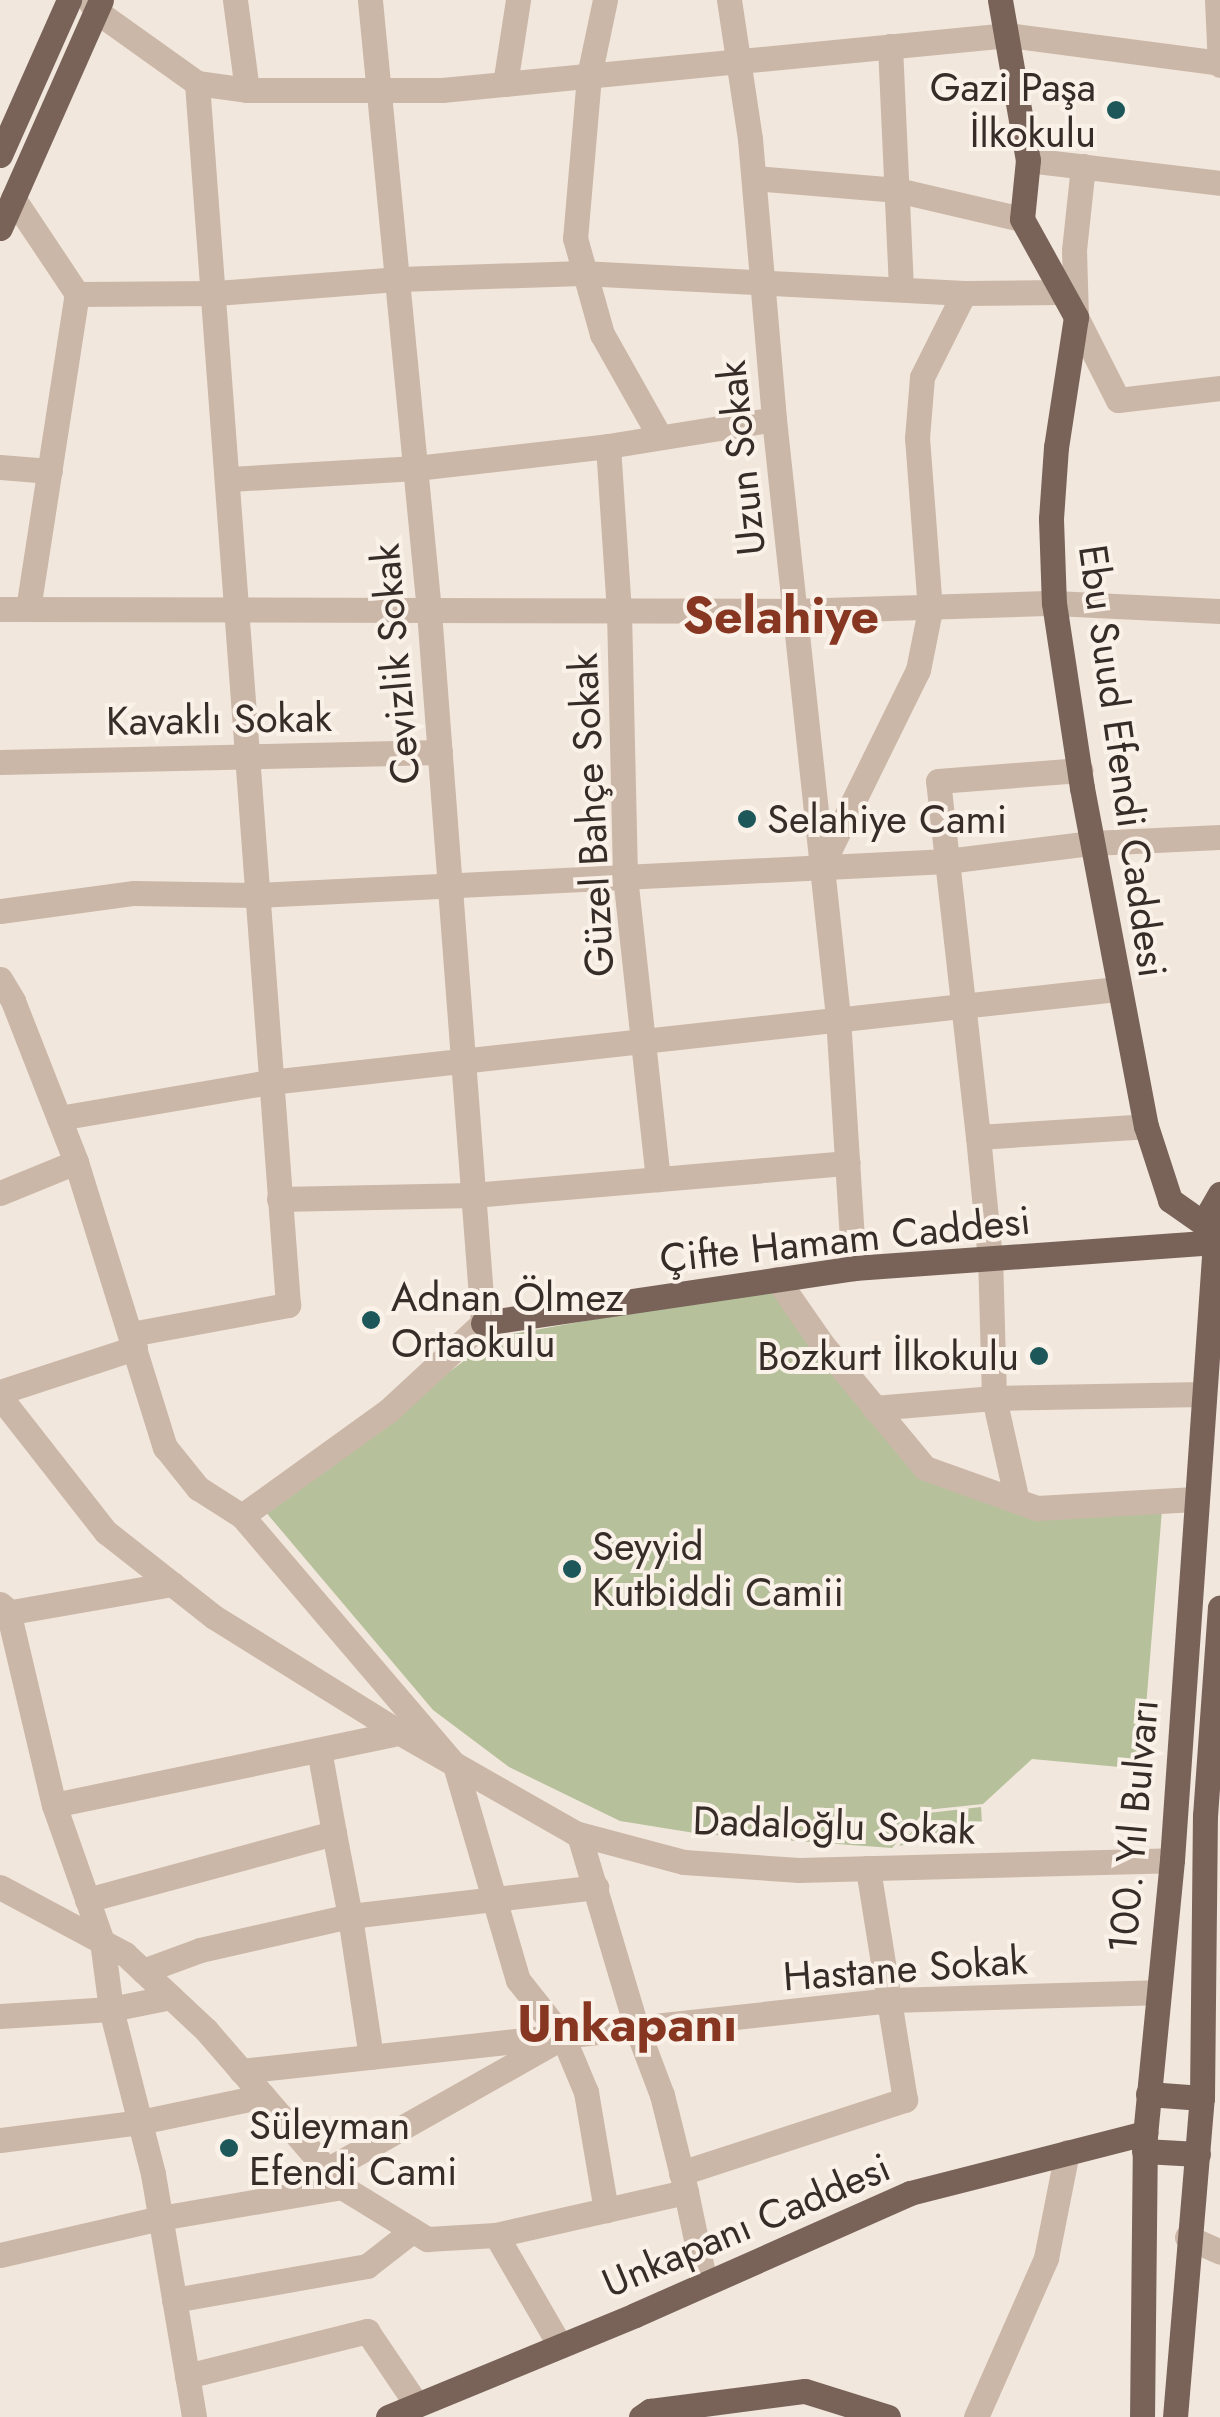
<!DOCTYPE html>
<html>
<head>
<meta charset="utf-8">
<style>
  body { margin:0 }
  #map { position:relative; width:1220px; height:2417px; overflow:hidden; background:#f2e7dc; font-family:Jost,sans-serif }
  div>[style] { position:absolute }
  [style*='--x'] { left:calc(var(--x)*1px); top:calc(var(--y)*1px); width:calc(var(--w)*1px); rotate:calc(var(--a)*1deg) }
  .green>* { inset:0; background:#b6c19c }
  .minor>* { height:25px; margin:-12.5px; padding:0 12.5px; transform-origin:12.5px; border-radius:12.5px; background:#cbb7a8 }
  .major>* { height:25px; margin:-12.5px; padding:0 12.5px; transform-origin:12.5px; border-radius:12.5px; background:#796359 }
  .dots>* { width:28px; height:28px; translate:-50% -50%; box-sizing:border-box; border:5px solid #faf1e9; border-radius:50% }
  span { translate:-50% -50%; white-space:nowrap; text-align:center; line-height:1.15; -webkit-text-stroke:8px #faf1e9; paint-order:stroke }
  .poi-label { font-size:40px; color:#372c28 }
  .right { translate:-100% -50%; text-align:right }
  .left { translate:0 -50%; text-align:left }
  .street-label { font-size:40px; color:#372c28 }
  .district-label { font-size:50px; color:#873621; font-weight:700 }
</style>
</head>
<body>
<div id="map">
  <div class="green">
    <div style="clip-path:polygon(775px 1287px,920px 1476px,1037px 1516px,1162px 1510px,1141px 1769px,1032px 1759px,983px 1804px,926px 1810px,892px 1848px,701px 1834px,620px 1821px,509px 1767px,433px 1710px,264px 1510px,496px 1337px)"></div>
    <div style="clip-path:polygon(981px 1807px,982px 1824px,899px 1846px,928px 1813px)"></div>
  </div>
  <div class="minor">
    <div style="--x:89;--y:0;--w:13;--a:58"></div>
    <div style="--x:96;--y:11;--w:124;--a:35.5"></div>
    <div style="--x:197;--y:83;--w:50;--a:8"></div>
    <div style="--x:247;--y:90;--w:91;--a:-97.6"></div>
    <div style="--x:605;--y:0;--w:78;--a:101.9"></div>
    <div style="--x:589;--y:76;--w:163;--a:94.9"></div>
    <div style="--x:575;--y:238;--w:100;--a:74.3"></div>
    <div style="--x:602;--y:334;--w:118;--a:60.6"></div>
    <div style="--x:729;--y:0;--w:141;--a:81.4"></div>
    <div style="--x:750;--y:139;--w:281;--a:85.1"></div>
    <div style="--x:774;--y:419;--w:601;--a:83.89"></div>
    <div style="--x:838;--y:1017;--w:252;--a:86.4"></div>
    <div style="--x:1217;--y:0;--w:65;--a:87.4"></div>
    <div style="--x:890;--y:46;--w:243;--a:87.4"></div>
    <div style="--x:505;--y:84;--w:85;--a:-81.2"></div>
    <div style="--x:247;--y:90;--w:195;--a:0"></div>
    <div style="--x:442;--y:90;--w:569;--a:-5.55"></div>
    <div style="--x:1008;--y:35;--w:214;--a:7.5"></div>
    <div style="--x:1028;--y:160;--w:193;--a:6.8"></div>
    <div style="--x:1083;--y:166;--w:84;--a:96.1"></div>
    <div style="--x:1074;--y:250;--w:67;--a:88.3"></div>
    <div style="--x:1076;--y:317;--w:93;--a:63.2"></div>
    <div style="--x:1118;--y:400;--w:103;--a:-6.7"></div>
    <div style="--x:754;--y:178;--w:144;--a:4.8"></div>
    <div style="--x:897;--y:190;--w:128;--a:13.1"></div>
    <div style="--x:13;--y:198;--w:115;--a:56.3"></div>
    <div style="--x:608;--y:446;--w:165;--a:86.2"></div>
    <div style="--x:619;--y:611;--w:265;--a:88.7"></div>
    <div style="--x:625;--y:876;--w:305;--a:83.8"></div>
    <div style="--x:0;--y:467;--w:50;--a:4.6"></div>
    <div style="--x:230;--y:479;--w:186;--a:-3.4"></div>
    <div style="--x:416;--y:468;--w:193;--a:-6.5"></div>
    <div style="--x:608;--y:446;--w:168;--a:-9.2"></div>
    <div style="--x:0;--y:609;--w:794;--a:0.14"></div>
    <div style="--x:794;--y:611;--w:260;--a:-1.8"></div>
    <div style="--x:1054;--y:603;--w:166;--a:2.8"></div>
    <div style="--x:28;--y:609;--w:319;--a:-81.2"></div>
    <div style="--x:77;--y:294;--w:139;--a:-0.4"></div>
    <div style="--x:216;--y:293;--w:184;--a:-4.4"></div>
    <div style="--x:399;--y:279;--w:183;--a:-1.9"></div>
    <div style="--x:582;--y:273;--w:383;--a:3"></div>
    <div style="--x:964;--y:293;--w:97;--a:-0.6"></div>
    <div style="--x:0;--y:762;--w:440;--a:-1.3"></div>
    <div style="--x:822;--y:865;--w:217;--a:-63.8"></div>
    <div style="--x:918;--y:670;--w:61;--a:-78.7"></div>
    <div style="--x:930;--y:610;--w:172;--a:-94.3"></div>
    <div style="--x:917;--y:438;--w:61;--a:-85.3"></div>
    <div style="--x:922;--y:377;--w:94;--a:-63.4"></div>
    <div style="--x:0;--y:911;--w:135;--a:-7.7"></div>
    <div style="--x:134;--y:893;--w:123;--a:0.9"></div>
    <div style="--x:257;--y:895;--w:691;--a:-2.82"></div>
    <div style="--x:947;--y:861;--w:146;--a:-7.1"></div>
    <div style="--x:1092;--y:843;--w:128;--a:-2.7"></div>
    <div style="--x:0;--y:979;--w:26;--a:59"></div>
    <div style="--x:13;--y:1001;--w:173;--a:68.6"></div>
    <div style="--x:76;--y:1162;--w:299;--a:72.7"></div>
    <div style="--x:165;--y:1447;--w:53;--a:51.2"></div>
    <div style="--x:198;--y:1488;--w:52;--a:32.5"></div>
    <div style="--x:242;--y:1516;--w:328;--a:49.5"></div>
    <div style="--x:455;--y:1765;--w:224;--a:73.7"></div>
    <div style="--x:518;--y:1980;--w:73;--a:51.7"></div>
    <div style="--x:59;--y:1118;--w:214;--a:-9.7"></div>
    <div style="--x:270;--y:1082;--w:852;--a:-6.27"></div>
    <div style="--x:978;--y:1137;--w:358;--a:-96.4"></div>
    <div style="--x:938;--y:781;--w:143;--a:-4.4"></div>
    <div style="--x:0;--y:1193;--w:82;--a:-22.2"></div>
    <div style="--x:279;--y:1199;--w:194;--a:-1.2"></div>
    <div style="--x:473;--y:1195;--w:376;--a:-4.9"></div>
    <div style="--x:777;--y:1279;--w:79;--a:55.3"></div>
    <div style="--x:822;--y:1344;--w:161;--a:50.3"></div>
    <div style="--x:925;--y:1468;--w:119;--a:19.7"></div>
    <div style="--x:1037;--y:1508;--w:158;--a:-3.3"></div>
    <div style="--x:131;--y:1334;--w:160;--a:-10.5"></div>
    <div style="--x:288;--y:1305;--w:1225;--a:-94.26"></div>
    <div style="--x:0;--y:1392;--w:142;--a:-18.1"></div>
    <div style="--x:0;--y:1397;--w:172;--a:51.9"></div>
    <div style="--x:106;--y:1532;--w:137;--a:38.2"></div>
    <div style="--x:214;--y:1617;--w:219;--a:31.9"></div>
    <div style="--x:400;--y:1733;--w:202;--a:29.7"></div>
    <div style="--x:575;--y:1833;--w:113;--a:14.9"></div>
    <div style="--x:684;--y:1862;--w:115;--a:4"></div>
    <div style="--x:799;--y:1870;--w:373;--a:-1.5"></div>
    <div style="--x:874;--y:1408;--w:120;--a:-4.8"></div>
    <div style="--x:994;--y:1398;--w:209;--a:-1.1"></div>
    <div style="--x:1017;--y:1501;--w:106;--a:-102.6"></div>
    <div style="--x:994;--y:1398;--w:139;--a:-91.6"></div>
    <div style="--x:990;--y:1259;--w:123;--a:-95.6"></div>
    <div style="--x:978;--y:1137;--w:168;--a:-3.7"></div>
    <div style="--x:242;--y:1516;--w:181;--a:-35.8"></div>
    <div style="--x:389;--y:1410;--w:128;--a:-42.8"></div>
    <div style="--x:483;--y:1323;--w:714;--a:-94.34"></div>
    <div style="--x:429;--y:611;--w:614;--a:-95.52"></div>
    <div style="--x:0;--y:1604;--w:11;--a:41"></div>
    <div style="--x:8;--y:1611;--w:199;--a:76.7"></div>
    <div style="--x:54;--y:1805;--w:144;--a:70.6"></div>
    <div style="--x:102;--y:1941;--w:69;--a:82.5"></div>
    <div style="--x:111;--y:2009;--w:61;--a:-11.3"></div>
    <div style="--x:0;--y:1614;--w:175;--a:-9.9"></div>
    <div style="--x:54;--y:1805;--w:353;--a:-11.8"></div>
    <div style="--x:579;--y:1835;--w:202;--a:73.4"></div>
    <div style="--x:637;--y:2029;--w:71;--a:69.3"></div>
    <div style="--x:662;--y:2095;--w:95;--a:76"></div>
    <div style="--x:0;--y:1887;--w:142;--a:28.2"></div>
    <div style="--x:125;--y:1954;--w:111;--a:43.2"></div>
    <div style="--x:206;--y:2030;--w:208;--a:49.1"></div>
    <div style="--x:342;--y:2187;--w:100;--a:31.5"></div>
    <div style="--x:427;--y:2239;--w:69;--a:-3.3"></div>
    <div style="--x:496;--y:2235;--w:195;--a:-12.8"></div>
    <div style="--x:686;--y:2192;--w:93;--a:78.2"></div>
    <div style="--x:87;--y:1900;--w:256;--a:-15.2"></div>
    <div style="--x:334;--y:1833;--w:84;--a:-100.2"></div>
    <div style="--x:143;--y:1971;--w:61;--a:-20.2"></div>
    <div style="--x:200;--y:1950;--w:154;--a:-12.8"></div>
    <div style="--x:350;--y:1916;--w:85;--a:-100.9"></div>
    <div style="--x:0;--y:2016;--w:111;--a:-3.6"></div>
    <div style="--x:111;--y:2009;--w:170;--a:75.7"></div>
    <div style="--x:153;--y:2174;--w:246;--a:80.4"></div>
    <div style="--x:371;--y:2057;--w:143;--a:-98.5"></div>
    <div style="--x:350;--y:1916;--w:248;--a:-6.7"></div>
    <div style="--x:241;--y:2071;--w:654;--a:-6.23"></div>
    <div style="--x:891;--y:2000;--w:265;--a:-1.7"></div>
    <div style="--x:0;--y:2140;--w:141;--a:-7.3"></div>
    <div style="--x:140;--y:2122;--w:126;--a:-11.9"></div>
    <div style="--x:327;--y:2170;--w:271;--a:-29.4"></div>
    <div style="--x:563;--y:2037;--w:60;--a:67.3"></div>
    <div style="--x:586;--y:2092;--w:120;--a:80.4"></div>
    <div style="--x:681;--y:2173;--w:236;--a:-18.1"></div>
    <div style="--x:905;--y:2100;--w:235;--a:-99.1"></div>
    <div style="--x:496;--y:2235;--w:128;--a:60"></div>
    <div style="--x:1187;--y:2237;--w:36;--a:24"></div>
    <div style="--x:0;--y:2255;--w:164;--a:-13"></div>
    <div style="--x:160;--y:2218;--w:185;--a:-9.7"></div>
    <div style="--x:174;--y:2300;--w:196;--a:-10"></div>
    <div style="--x:367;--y:2266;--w:58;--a:-38"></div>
    <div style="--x:187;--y:2376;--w:186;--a:-14"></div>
    <div style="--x:367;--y:2331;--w:89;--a:56"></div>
    <div style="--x:976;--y:2417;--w:174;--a:-66.2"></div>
    <div style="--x:1046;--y:2258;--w:108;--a:-78.8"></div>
  </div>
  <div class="major">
    <div style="--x:1000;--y:0;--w:162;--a:80.1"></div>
    <div style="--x:1028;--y:160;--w:59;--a:95.8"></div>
    <div style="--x:1022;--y:219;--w:112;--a:61.1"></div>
    <div style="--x:1076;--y:317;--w:132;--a:98.7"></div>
    <div style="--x:1056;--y:447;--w:72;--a:94"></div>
    <div style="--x:1051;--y:519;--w:84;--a:88"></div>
    <div style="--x:1054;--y:603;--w:187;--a:81.4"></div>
    <div style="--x:1082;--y:788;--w:344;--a:79.3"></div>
    <div style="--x:1146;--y:1126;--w:78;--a:72"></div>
    <div style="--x:1170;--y:1200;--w:45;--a:35.1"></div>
    <div style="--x:0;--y:155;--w:170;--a:-66"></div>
    <div style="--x:0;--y:228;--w:249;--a:-66.1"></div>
    <div style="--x:1212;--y:1238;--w:21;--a:-107"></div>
    <div style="--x:1206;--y:1218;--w:28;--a:-60"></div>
    <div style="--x:483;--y:1323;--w:375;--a:-8.4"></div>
    <div style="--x:854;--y:1268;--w:362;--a:-4.1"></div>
    <div style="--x:1215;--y:1242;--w:619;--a:93.98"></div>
    <div style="--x:1172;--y:1860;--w:274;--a:95.6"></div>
    <div style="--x:1145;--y:2133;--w:284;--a:90.6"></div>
    <div style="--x:1148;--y:2094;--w:54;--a:4.2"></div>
    <div style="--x:1144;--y:2151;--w:54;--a:3.2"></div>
    <div style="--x:388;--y:2417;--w:267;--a:-22.4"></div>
    <div style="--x:635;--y:2315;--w:301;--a:-23.9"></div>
    <div style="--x:910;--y:2193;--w:243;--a:-14.3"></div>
    <div style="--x:641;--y:2417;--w:11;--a:-34"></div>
    <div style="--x:650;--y:2411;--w:156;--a:-7.4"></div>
    <div style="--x:805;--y:2391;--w:87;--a:17.4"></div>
    <div style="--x:1175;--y:2417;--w:320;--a:-85.2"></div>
    <div style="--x:1202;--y:2098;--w:282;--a:-89.4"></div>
    <div style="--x:1205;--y:1816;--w:209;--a:-85.9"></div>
  </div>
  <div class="dots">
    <div style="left:1116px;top:110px;background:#1d5759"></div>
    <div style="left:747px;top:819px;background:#1d5759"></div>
    <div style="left:371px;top:1320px;background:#1d5759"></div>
    <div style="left:1039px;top:1356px;background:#1d5759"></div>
    <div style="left:572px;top:1569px;background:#1d5759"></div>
    <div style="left:229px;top:2148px;background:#1d5759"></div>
  </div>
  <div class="poi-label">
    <span class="right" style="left:1096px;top:110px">Gazi Paşa<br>İlkokulu</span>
    <span class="left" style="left:767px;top:819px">Selahiye Cami</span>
    <span class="left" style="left:391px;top:1320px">Adnan Ölmez<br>Ortaokulu</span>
    <span class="right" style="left:1019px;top:1356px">Bozkurt İlkokulu</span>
    <span class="left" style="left:592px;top:1569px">Seyyid<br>Kutbiddi Camii</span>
    <span class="left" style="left:249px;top:2148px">Süleyman<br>Efendi Cami</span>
  </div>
  <div class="street-label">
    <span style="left:741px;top:458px;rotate:-96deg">Uzun Sokak</span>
    <span style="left:395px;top:664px;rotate:-95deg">Cevizlik Sokak</span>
    <span style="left:219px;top:719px;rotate:-1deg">Kavaklı Sokak</span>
    <span style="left:1123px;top:761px;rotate:82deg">Ebu Suud Efendi Caddesi</span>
    <span style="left:591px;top:815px;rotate:-93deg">Güzel Bahçe Sokak</span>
    <span style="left:845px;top:1239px;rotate:-6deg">Çifte Hamam Caddesi</span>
    <span style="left:834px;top:1825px;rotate:2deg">Dadaloğlu Sokak</span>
    <span style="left:1133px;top:1826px;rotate:-85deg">100. Yıl Bulvarı</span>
    <span style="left:905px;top:1968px;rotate:-4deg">Hastane Sokak</span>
    <span style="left:746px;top:2225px;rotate:-23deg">Unkapanı Caddesi</span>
  </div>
  <div class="district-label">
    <span style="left:781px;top:616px">Selahiye</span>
    <span style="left:627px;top:2024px">Unkapanı</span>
  </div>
</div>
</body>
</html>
